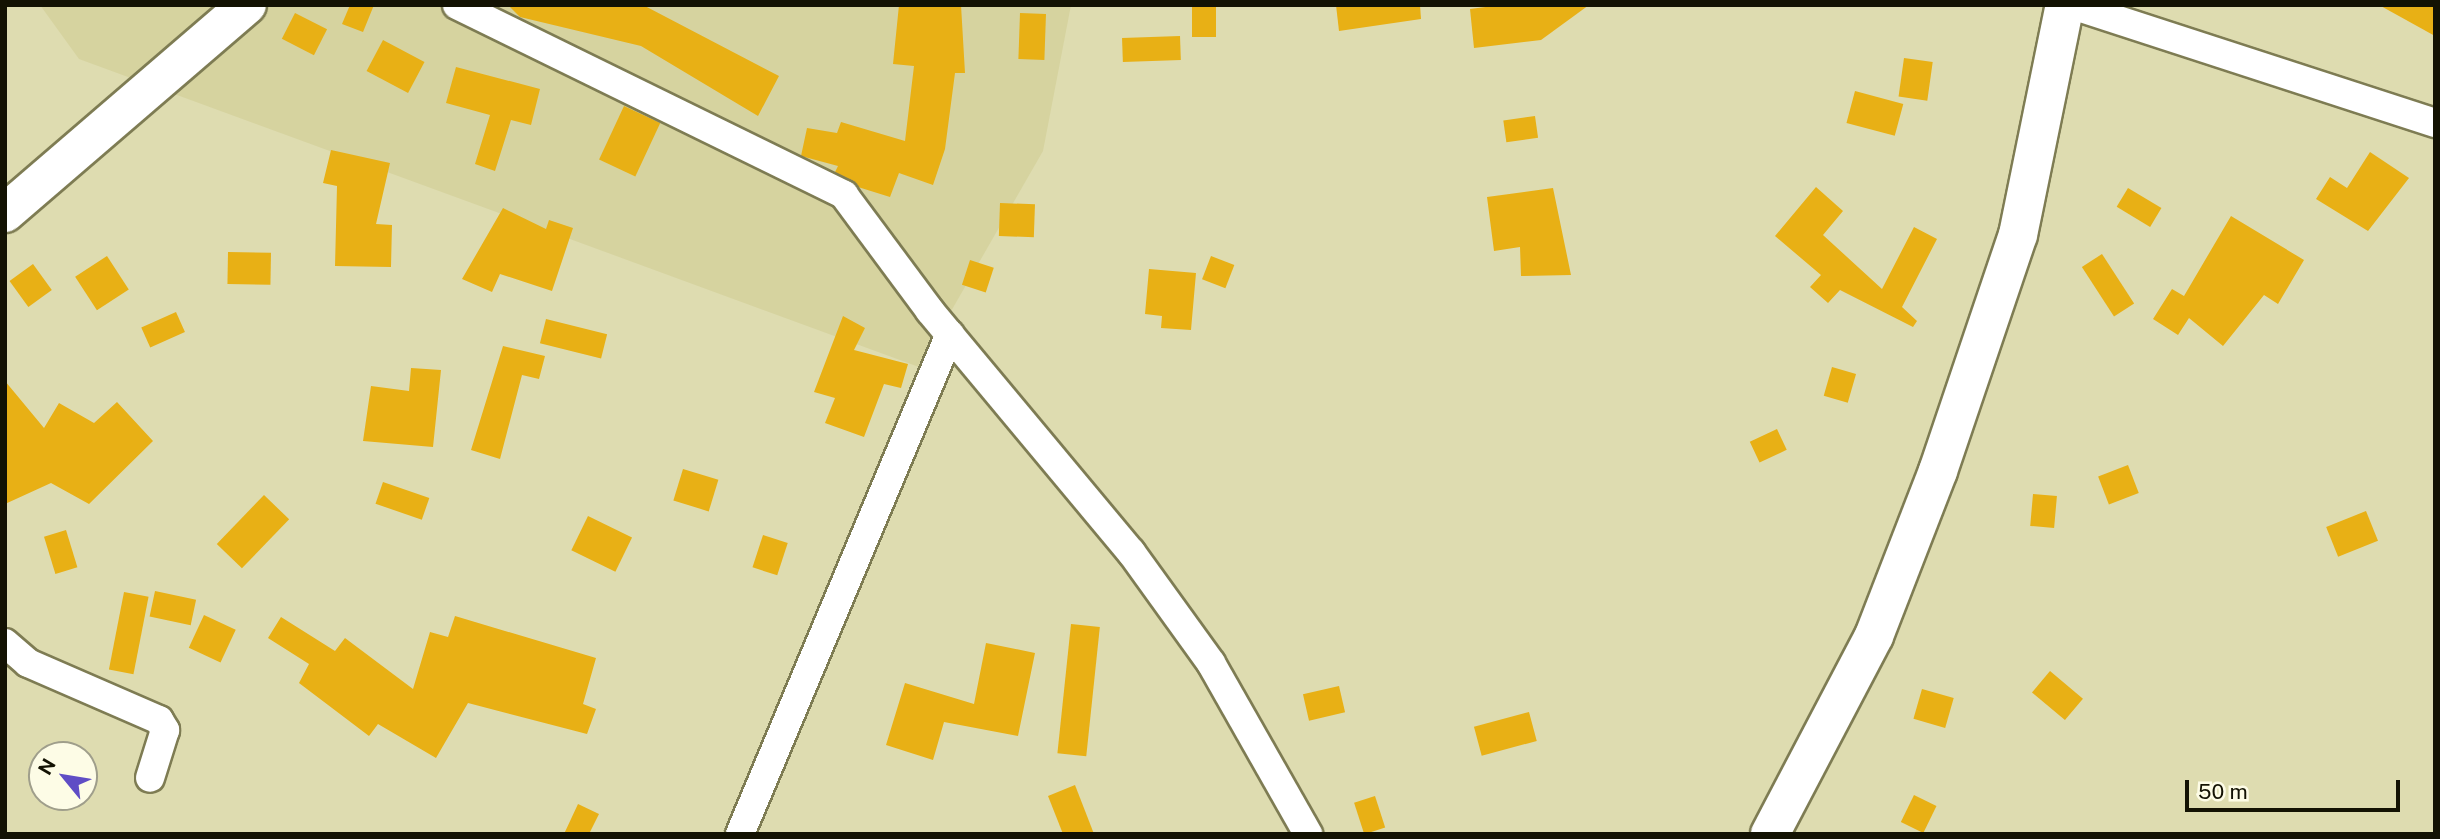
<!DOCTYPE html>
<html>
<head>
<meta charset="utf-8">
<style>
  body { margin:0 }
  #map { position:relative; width:2440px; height:839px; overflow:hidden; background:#dedcb0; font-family:"Public Sans",sans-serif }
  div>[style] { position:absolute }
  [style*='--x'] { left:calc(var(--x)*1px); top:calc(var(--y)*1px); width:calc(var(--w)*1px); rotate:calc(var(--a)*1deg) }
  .built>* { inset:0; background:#d6d39f }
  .building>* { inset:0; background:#e8b015; transform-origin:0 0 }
  .roads { filter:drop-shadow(2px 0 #7e7c53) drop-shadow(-2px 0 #7e7c53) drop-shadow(0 2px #7e7c53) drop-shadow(0 -2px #7e7c53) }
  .street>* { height:28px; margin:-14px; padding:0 14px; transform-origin:14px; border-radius:14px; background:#fff }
  .secondary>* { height:38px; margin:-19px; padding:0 19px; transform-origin:19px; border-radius:19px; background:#fff }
  .primary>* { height:38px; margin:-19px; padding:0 19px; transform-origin:19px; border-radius:19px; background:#fff }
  span { translate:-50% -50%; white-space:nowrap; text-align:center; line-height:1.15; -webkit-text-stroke:7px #fdfce6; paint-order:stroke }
  .frame { position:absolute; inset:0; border:7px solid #131203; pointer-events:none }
  .north { position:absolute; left:28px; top:741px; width:70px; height:70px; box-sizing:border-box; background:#fdfce6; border:2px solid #9f9e8b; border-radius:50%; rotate:300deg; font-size:19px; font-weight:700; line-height:28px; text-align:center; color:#131203 }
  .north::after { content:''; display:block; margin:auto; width:24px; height:32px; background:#5f4dc5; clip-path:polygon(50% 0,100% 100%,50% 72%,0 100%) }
  .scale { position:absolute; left:2185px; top:780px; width:215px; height:32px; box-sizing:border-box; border:4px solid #131203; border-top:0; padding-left:9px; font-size:21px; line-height:24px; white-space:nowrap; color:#131203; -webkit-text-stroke:5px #fdfce6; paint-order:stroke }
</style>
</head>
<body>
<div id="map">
  <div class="built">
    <div style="clip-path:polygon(40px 5px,1071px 5px,1043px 151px,919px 367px,79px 59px)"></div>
  </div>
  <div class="building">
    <div style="clip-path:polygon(350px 5px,374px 5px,363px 32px,342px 24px)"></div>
    <div style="clip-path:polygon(508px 5px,643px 5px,779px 76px,758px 116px,641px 46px,520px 17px)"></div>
    <div style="clip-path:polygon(899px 5px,961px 5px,965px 73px,955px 73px,945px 149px,933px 185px,899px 173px,890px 197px,858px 187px,835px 172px,838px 166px,801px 156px,807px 128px,837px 133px,841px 122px,905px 141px,914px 66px,893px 64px)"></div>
    <div style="left:1192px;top:5px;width:24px;height:32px"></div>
    <div style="clip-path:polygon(1336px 5px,1420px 5px,1421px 19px,1339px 31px)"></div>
    <div style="clip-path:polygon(1501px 5px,1589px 5px,1541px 40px,1474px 48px,1470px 9px)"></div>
    <div style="clip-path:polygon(2379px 5px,2435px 5px,2435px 36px)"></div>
    <div style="left:295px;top:13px;width:36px;height:29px;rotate:27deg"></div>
    <div style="left:1020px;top:13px;width:26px;height:46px;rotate:2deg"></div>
    <div style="left:1180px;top:36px;width:24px;height:58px;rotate:88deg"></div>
    <div style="left:383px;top:40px;width:47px;height:35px;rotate:28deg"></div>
    <div style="left:1904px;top:58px;width:29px;height:39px;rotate:8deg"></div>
    <div style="clip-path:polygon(456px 67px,540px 89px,531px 125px,511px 120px,495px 171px,475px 164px,490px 115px,446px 103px)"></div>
    <div style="left:1855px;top:91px;width:50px;height:33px;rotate:15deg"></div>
    <div style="left:624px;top:106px;width:40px;height:59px;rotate:25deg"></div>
    <div style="left:1535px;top:116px;width:22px;height:32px;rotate:82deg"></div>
    <div style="clip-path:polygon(331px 150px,390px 163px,376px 224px,392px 225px,391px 267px,335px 266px,337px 186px,323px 183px)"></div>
    <div style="clip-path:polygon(2370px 152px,2409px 178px,2368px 231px,2316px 199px,2330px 177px,2347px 188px)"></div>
    <div style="clip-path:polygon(1816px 187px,1843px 211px,1823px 235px,1882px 289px,1914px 227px,1937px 239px,1902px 307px,1917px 321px,1913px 327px,1840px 290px,1828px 303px,1810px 287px,1821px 275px,1775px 236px)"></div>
    <div style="clip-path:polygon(1553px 188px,1571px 275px,1521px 276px,1520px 247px,1494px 251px,1487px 197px)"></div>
    <div style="left:2128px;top:188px;width:39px;height:22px;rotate:31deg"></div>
    <div style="left:1000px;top:203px;width:35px;height:33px;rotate:2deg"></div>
    <div style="clip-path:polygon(503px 208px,546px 229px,549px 220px,573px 228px,552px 291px,500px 274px,492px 292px,462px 279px)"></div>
    <div style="clip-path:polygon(2231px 216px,2304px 260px,2278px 304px,2264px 295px,2223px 346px,2189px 318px,2178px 335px,2153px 319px,2172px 289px,2184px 296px)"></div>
    <div style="left:228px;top:252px;width:43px;height:32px;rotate:1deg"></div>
    <div style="left:2102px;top:254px;width:59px;height:24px;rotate:57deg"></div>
    <div style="left:107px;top:256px;width:40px;height:38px;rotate:57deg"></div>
    <div style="left:1211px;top:256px;width:25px;height:25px;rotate:21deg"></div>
    <div style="left:970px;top:260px;width:25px;height:26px;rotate:18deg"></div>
    <div style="left:33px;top:264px;width:32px;height:29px;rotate:54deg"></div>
    <div style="clip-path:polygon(1149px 269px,1196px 273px,1191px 330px,1161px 328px,1162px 316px,1145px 314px)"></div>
    <div style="left:176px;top:312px;width:22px;height:38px;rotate:66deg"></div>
    <div style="clip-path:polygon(843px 316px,865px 328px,854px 350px,908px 364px,901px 388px,884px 384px,864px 437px,825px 423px,835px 398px,814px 392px)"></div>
    <div style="left:546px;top:319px;width:63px;height:25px;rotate:14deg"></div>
    <div style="clip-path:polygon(503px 346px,545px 356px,539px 379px,522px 375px,500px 459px,471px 450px)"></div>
    <div style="left:1832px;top:367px;width:25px;height:30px;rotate:16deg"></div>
    <div style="clip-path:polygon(411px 368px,441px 370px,433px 447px,363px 441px,371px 386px,409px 391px)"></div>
    <div style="clip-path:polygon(5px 381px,44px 428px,59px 403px,94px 423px,117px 402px,153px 441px,89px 504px,51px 483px,5px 504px)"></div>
    <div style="left:1777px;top:429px;width:23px;height:30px;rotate:65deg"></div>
    <div style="left:2128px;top:465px;width:30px;height:32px;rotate:69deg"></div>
    <div style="left:683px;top:469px;width:37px;height:33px;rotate:17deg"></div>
    <div style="left:383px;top:482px;width:49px;height:23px;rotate:19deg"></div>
    <div style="left:2033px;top:494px;width:24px;height:32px;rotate:5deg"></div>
    <div style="left:264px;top:495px;width:35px;height:68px;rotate:44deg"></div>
    <div style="left:2366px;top:511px;width:32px;height:43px;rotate:68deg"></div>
    <div style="left:588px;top:516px;width:49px;height:38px;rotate:26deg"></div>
    <div style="left:66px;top:530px;width:39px;height:23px;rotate:73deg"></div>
    <div style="left:763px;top:535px;width:26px;height:34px;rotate:18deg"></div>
    <div style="left:155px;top:591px;width:42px;height:26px;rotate:12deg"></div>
    <div style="left:124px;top:592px;width:25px;height:79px;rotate:11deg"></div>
    <div style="left:204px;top:615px;width:35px;height:36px;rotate:25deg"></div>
    <div style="clip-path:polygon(455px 616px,596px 658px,583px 704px,596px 709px,587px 734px,468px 703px,436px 758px,378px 724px,369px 736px,299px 683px,309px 664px,268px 638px,281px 617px,335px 651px,345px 638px,413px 689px,430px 632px,448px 637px)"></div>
    <div style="left:1071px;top:624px;width:29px;height:130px;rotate:6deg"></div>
    <div style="clip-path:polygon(986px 643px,1035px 653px,1018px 736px,944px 722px,933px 760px,886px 745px,905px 683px,974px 704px)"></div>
    <div style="left:2050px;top:671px;width:43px;height:28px;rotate:40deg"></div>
    <div style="left:1339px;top:686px;width:27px;height:37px;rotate:77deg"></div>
    <div style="left:1922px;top:689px;width:33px;height:31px;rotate:16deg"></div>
    <div style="left:1529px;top:712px;width:30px;height:57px;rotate:75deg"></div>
    <div style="clip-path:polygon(1075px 785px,1094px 834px,1063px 834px,1048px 796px)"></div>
    <div style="left:1914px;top:795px;width:25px;height:30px;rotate:26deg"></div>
    <div style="left:1375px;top:796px;width:33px;height:22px;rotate:72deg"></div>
    <div style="clip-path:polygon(578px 804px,599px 814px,589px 834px,564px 834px)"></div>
  </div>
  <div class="roads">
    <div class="street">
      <div style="--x:457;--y:5;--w:431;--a:26.1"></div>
      <div style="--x:844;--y:195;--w:144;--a:53.4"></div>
      <div style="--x:930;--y:311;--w:314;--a:50.2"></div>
      <div style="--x:1131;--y:552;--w:137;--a:54.2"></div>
      <div style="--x:1211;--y:663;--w:197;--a:60.4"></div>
      <div style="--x:2072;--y:5;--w:382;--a:18"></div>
      <div style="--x:5;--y:643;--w:30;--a:41"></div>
      <div style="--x:28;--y:663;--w:143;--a:23.5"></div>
      <div style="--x:159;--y:720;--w:12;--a:59"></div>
      <div style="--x:165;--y:730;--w:50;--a:107.4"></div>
      <div style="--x:740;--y:834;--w:542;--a:-67.22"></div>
    </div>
    <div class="secondary">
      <div style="--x:5;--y:213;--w:319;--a:-40.7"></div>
    </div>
    <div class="primary">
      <div style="--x:1770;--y:834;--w:224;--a:-62.3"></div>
      <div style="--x:1874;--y:636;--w:177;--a:-68.8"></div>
      <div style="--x:1938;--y:471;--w:249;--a:-71.3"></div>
      <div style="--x:2018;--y:235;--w:235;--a:-78.5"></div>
    </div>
  </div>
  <div class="frame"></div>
  <div class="north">N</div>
  <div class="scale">50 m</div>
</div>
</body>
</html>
